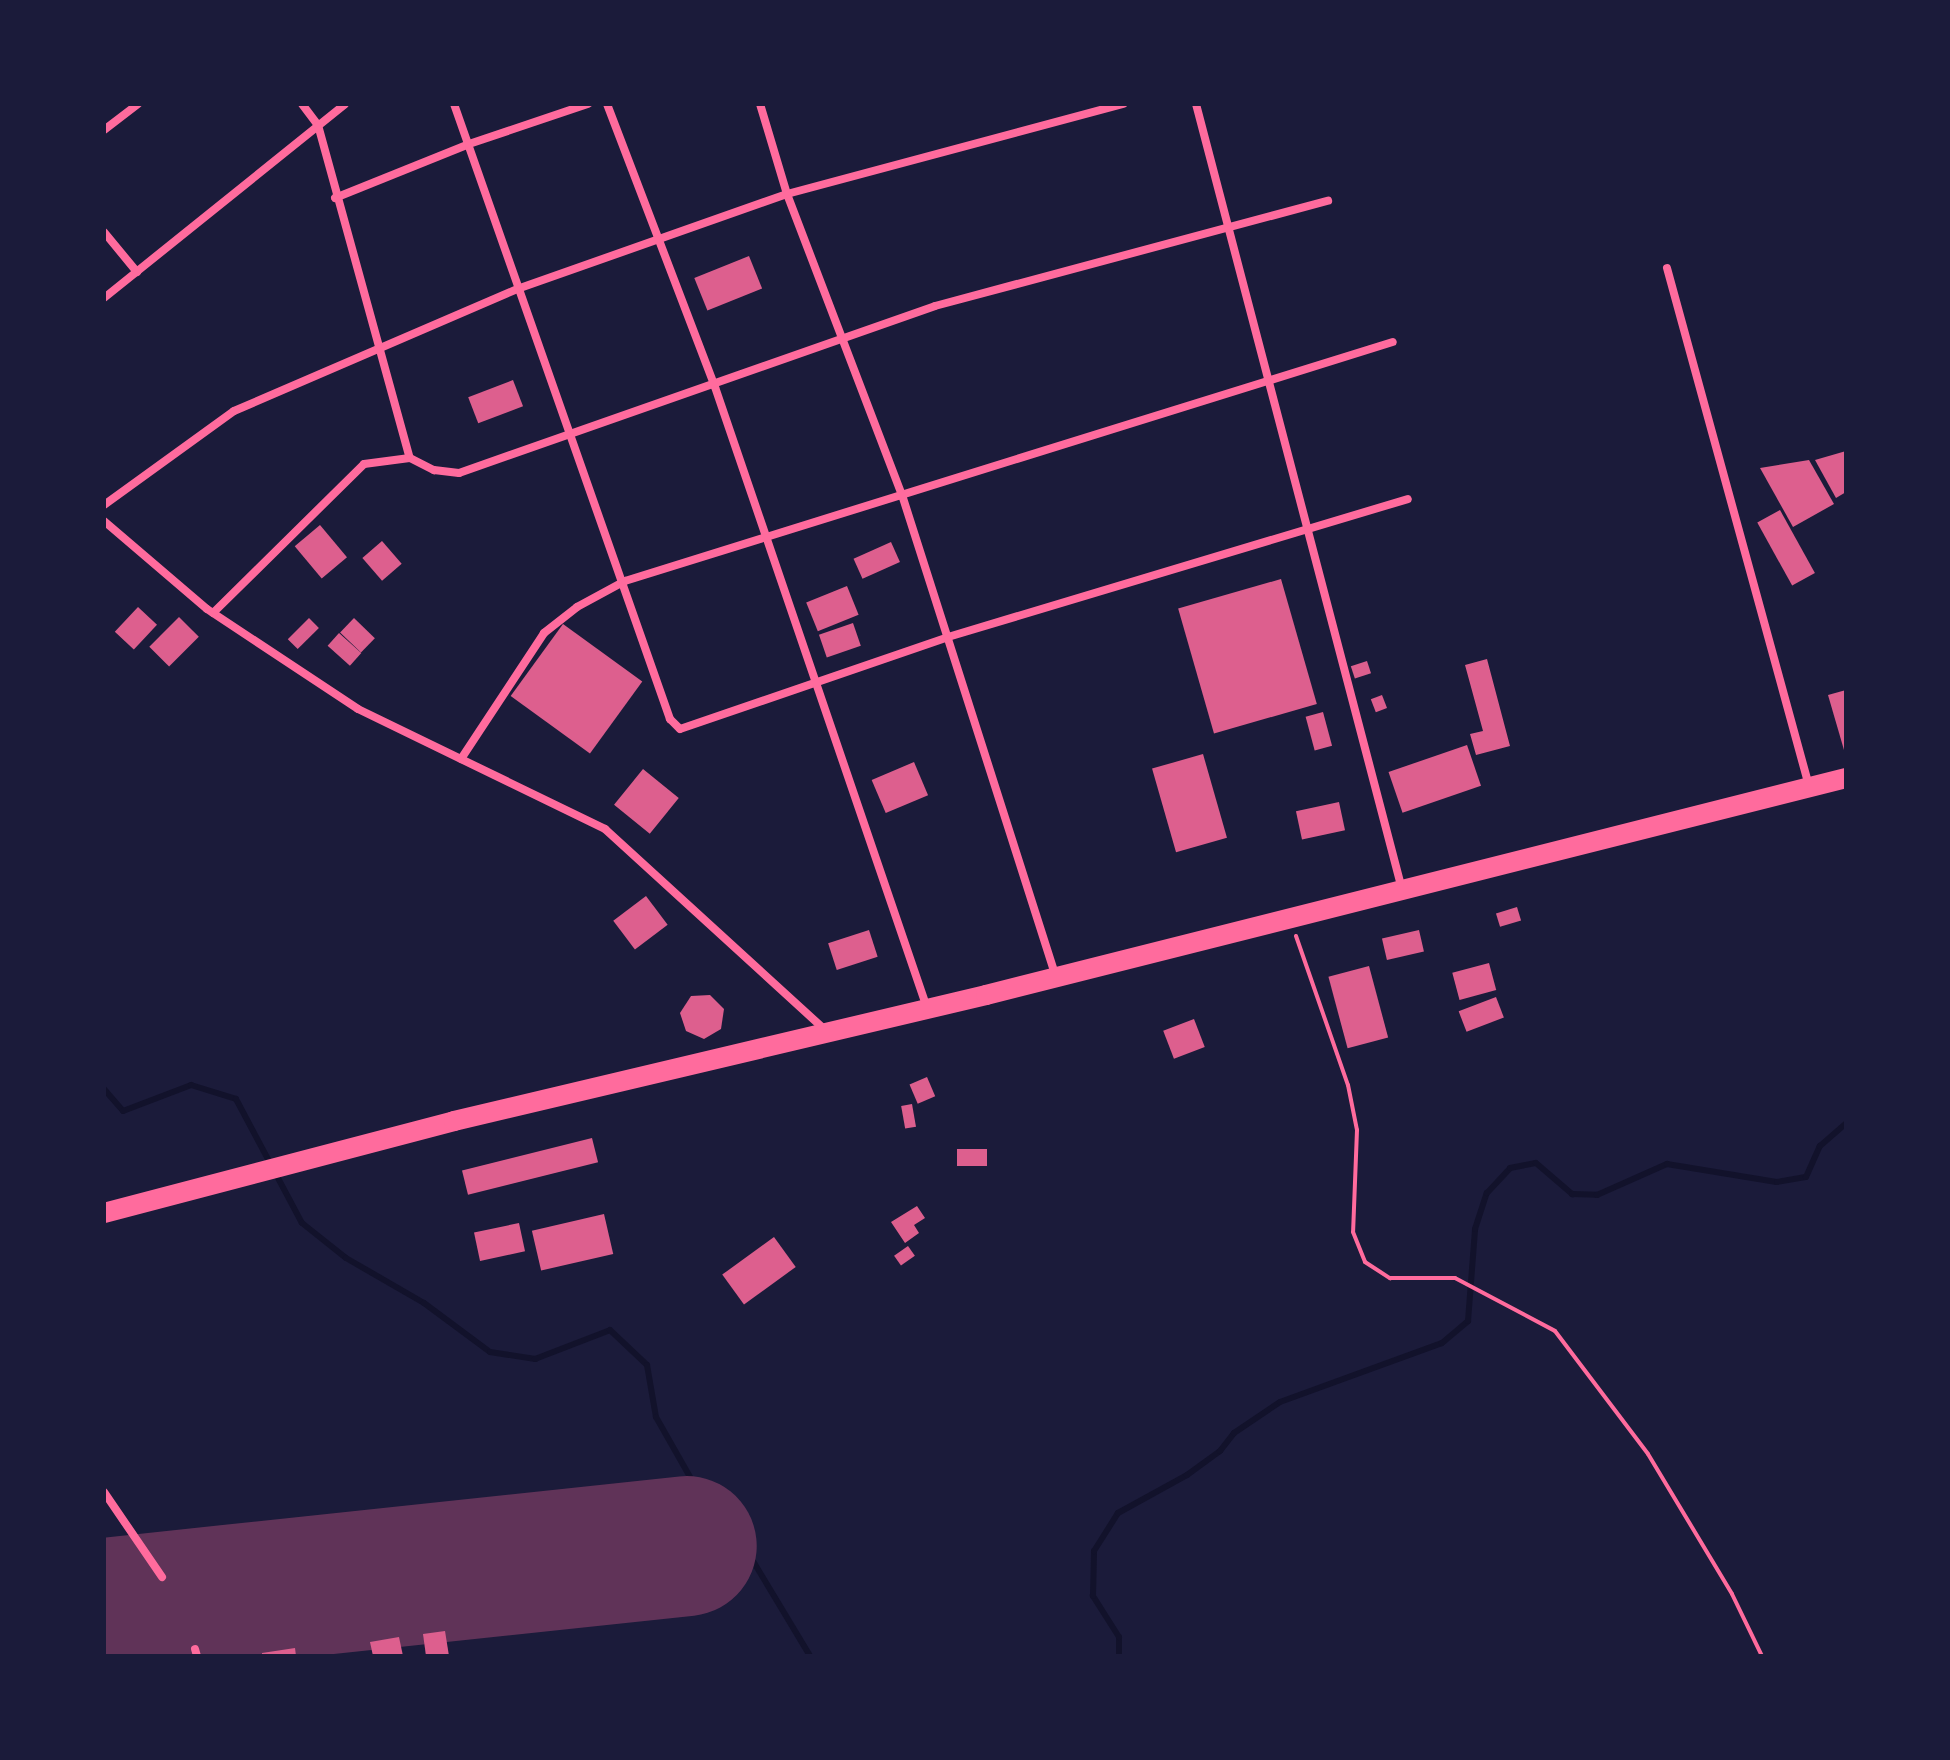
<!DOCTYPE html>
<html>
<head>
<meta charset="utf-8">
<style>
  body { margin:0 }
  #map { position:relative; width:1950px; height:1760px; overflow:hidden; background:#1b1b3a; font-family:"DM Sans",sans-serif }
  div>[style] { position:absolute }
  [style*='--x'] { left:calc(var(--x)*1px); top:calc(var(--y)*1px); width:calc(var(--w)*1px); rotate:calc(var(--a)*1deg) }
  .stream>* { height:6px; margin:-3px; padding:0 3px; transform-origin:3px; border-radius:3px; background:#12122b }
  .runway>* { height:140px; margin:-70px; padding:0 70px; transform-origin:70px; border-radius:70px; background:#603358 }
  .building>* { inset:0; background:#dd5f8e; transform-origin:0 0 }
  .path>* { height:4px; margin:-2px; padding:0 2px; transform-origin:2px; border-radius:2px; background:#ff6b9d }
  .minor>* { height:8px; margin:-4px; padding:0 4px; transform-origin:4px; border-radius:4px; background:#ff6b9d }
  .trunk>* { height:20px; margin:-10px; padding:0 10px; transform-origin:10px; border-radius:10px; background:#ff6b9d }
  span { translate:-50% -50%; white-space:nowrap; text-align:center; line-height:1.15; -webkit-text-stroke:7px #1b1b3a; paint-order:stroke }
  .frame { position:absolute; inset:0; border:106px solid #1b1b3a; pointer-events:none }
</style>
</head>
<body>
<div id="map">
  <div class="stream">
    <div style="--x:104;--y:1089;--w:29;--a:49"></div>
    <div style="--x:123;--y:1111;--w:73;--a:-20.9"></div>
    <div style="--x:191;--y:1085;--w:47;--a:17.3"></div>
    <div style="--x:236;--y:1099;--w:140;--a:62"></div>
    <div style="--x:302;--y:1223;--w:56;--a:38.5"></div>
    <div style="--x:346;--y:1258;--w:90;--a:30"></div>
    <div style="--x:424;--y:1303;--w:82;--a:36.6"></div>
    <div style="--x:490;--y:1352;--w:46;--a:8.8"></div>
    <div style="--x:535;--y:1359;--w:80;--a:-21.1"></div>
    <div style="--x:610;--y:1330;--w:51;--a:43.4"></div>
    <div style="--x:647;--y:1365;--w:53;--a:80.2"></div>
    <div style="--x:656;--y:1417;--w:75;--a:60.4"></div>
    <div style="--x:693;--y:1482;--w:76;--a:50.9"></div>
    <div style="--x:741;--y:1541;--w:134;--a:59"></div>
    <div style="--x:1119;--y:1656;--w:19;--a:-90"></div>
    <div style="--x:1119;--y:1637;--w:49;--a:-122.4"></div>
    <div style="--x:1093;--y:1596;--w:45;--a:-88.7"></div>
    <div style="--x:1094;--y:1551;--w:45;--a:-57.7"></div>
    <div style="--x:1118;--y:1513;--w:79;--a:-28.8"></div>
    <div style="--x:1187;--y:1475;--w:41;--a:-36"></div>
    <div style="--x:1220;--y:1451;--w:23;--a:-52"></div>
    <div style="--x:1234;--y:1433;--w:55;--a:-34"></div>
    <div style="--x:1280;--y:1402;--w:172;--a:-20"></div>
    <div style="--x:1442;--y:1343;--w:34;--a:-40"></div>
    <div style="--x:1468;--y:1321;--w:92;--a:-85.6"></div>
    <div style="--x:1475;--y:1229;--w:38;--a:-72"></div>
    <div style="--x:1487;--y:1193;--w:34;--a:-47"></div>
    <div style="--x:1510;--y:1168;--w:26;--a:-11"></div>
    <div style="--x:1536;--y:1163;--w:48;--a:40.7"></div>
    <div style="--x:1572;--y:1194;--w:25;--a:2"></div>
    <div style="--x:1597;--y:1195;--w:77;--a:-23.9"></div>
    <div style="--x:1667;--y:1164;--w:111;--a:9.3"></div>
    <div style="--x:1777;--y:1182;--w:29;--a:-10"></div>
    <div style="--x:1806;--y:1177;--w:34;--a:-66"></div>
    <div style="--x:1820;--y:1146;--w:35;--a:-41"></div>
  </div>
  <div class="runway">
    <div style="--x:104;--y:1608;--w:586;--a:-6.07"></div>
  </div>
  <div class="building">
    <div style="left:749px;top:256px;width:35px;height:59px;rotate:68deg"></div>
    <div style="left:513px;top:380px;width:28px;height:48px;rotate:69deg"></div>
    <div style="clip-path:polygon(1846px 451px,1846px 492px,1836px 498px,1815px 460px)"></div>
    <div style="clip-path:polygon(1809px 460px,1834px 504px,1793px 527px,1760px 468px)"></div>
    <div style="left:1780px;top:510px;width:72px;height:26px;rotate:61deg"></div>
    <div style="left:320px;top:525px;width:42px;height:33px;rotate:50deg"></div>
    <div style="left:382px;top:541px;width:30px;height:26px;rotate:49deg"></div>
    <div style="left:891px;top:542px;width:22px;height:41px;rotate:66deg"></div>
    <div style="left:1281px;top:579px;width:130px;height:107px;rotate:74deg"></div>
    <div style="left:847px;top:586px;width:31px;height:44px;rotate:68deg"></div>
    <div style="left:138px;top:607px;width:26px;height:34px;rotate:43deg"></div>
    <div style="left:179px;top:617px;width:28px;height:42px;rotate:45deg"></div>
    <div style="left:309px;top:618px;width:14px;height:30px;rotate:45deg"></div>
    <div style="left:354px;top:618px;width:29px;height:20px;rotate:44deg"></div>
    <div style="left:853px;top:623px;width:24px;height:36px;rotate:71deg"></div>
    <div style="left:563px;top:624px;width:98px;height:89px;rotate:36deg"></div>
    <div style="left:339px;top:633px;width:30px;height:17px;rotate:42deg"></div>
    <div style="clip-path:polygon(1487px 659px,1510px 746px,1476px 755px,1470px 734px,1483px 731px,1465px 665px)"></div>
    <div style="left:1367px;top:661px;width:13px;height:17px;rotate:72deg"></div>
    <div style="clip-path:polygon(1846px 690px,1846px 749px,1844px 750px,1828px 695px)"></div>
    <div style="left:1382px;top:695px;width:14px;height:12px;rotate:69deg"></div>
    <div style="left:1323px;top:712px;width:35px;height:18px;rotate:75deg"></div>
    <div style="left:1467px;top:745px;width:43px;height:83px;rotate:71deg"></div>
    <div style="left:1203px;top:754px;width:87px;height:53px;rotate:74deg"></div>
    <div style="left:914px;top:762px;width:36px;height:46px;rotate:67deg"></div>
    <div style="left:643px;top:769px;width:46px;height:46px;rotate:39deg"></div>
    <div style="left:1339px;top:802px;width:29px;height:44px;rotate:78deg"></div>
    <div style="left:646px;top:896px;width:36px;height:41px;rotate:53deg"></div>
    <div style="left:1517px;top:907px;width:14px;height:22px;rotate:73deg"></div>
    <div style="left:869px;top:930px;width:28px;height:43px;rotate:72deg"></div>
    <div style="left:1419px;top:930px;width:22px;height:38px;rotate:77deg"></div>
    <div style="left:1489px;top:963px;width:28px;height:38px;rotate:75deg"></div>
    <div style="left:1369px;top:966px;width:74px;height:42px;rotate:75deg"></div>
    <div style="clip-path:polygon(710px 995px,724px 1009px,721px 1029px,704px 1039px,686px 1031px,680px 1013px,691px 996px)"></div>
    <div style="left:1496px;top:997px;width:22px;height:40px;rotate:69deg"></div>
    <div style="left:1194px;top:1019px;width:30px;height:33px;rotate:69deg"></div>
    <div style="left:927px;top:1077px;width:21px;height:19px;rotate:67deg"></div>
    <div style="left:912px;top:1104px;width:23px;height:11px;rotate:80deg"></div>
    <div style="left:592px;top:1138px;width:25px;height:134px;rotate:76deg"></div>
    <div style="left:987px;top:1149px;width:17px;height:30px;rotate:90deg"></div>
    <div style="clip-path:polygon(917px 1206px,925px 1218px,914px 1225px,919px 1233px,905px 1243px,891px 1222px)"></div>
    <div style="left:604px;top:1214px;width:41px;height:74px;rotate:77deg"></div>
    <div style="left:519px;top:1223px;width:29px;height:46px;rotate:78deg"></div>
    <div style="left:774px;top:1237px;width:37px;height:64px;rotate:54deg"></div>
    <div style="left:908px;top:1246px;width:12px;height:17px;rotate:55deg"></div>
    <div style="clip-path:polygon(445px 1631px,449px 1656px,426px 1656px,423px 1634px)"></div>
    <div style="clip-path:polygon(399px 1637px,403px 1656px,373px 1656px,370px 1642px)"></div>
    <div style="clip-path:polygon(295px 1648px,296px 1656px,262px 1656px,262px 1653px)"></div>
  </div>
  <div class="path">
    <div style="--x:1296;--y:936;--w:158;--a:70.8"></div>
    <div style="--x:1348;--y:1085;--w:46;--a:78.7"></div>
    <div style="--x:1357;--y:1130;--w:102;--a:92.2"></div>
    <div style="--x:1353;--y:1232;--w:32;--a:68"></div>
    <div style="--x:1365;--y:1262;--w:30;--a:33"></div>
    <div style="--x:1390;--y:1278;--w:65;--a:0"></div>
    <div style="--x:1455;--y:1278;--w:113;--a:27.9"></div>
    <div style="--x:1555;--y:1331;--w:154;--a:52.9"></div>
    <div style="--x:1648;--y:1454;--w:163;--a:59"></div>
    <div style="--x:1732;--y:1594;--w:69;--a:64.2"></div>
  </div>
  <div class="minor">
    <div style="--x:302;--y:104;--w:26;--a:53"></div>
    <div style="--x:318;--y:125;--w:345;--a:74.6"></div>
    <div style="--x:454;--y:104;--w:652;--a:70.65"></div>
    <div style="--x:670;--y:719;--w:14;--a:45"></div>
    <div style="--x:680;--y:729;--w:283;--a:-18.9"></div>
    <div style="--x:948;--y:637;--w:480;--a:-16.7"></div>
    <div style="--x:607;--y:104;--w:303;--a:69.1"></div>
    <div style="--x:715;--y:387;--w:656;--a:71.15"></div>
    <div style="--x:760;--y:104;--w:94;--a:73.3"></div>
    <div style="--x:787;--y:194;--w:325;--a:69.1"></div>
    <div style="--x:903;--y:498;--w:503;--a:72.29"></div>
    <div style="--x:1196;--y:104;--w:812;--a:75.3"></div>
    <div style="--x:104;--y:130;--w:43;--a:-37.4"></div>
    <div style="--x:335;--y:198;--w:144;--a:-21.9"></div>
    <div style="--x:469;--y:144;--w:126;--a:-18.6"></div>
    <div style="--x:104;--y:232;--w:52;--a:50.5"></div>
    <div style="--x:1667;--y:268;--w:537;--a:74.67"></div>
    <div style="--x:104;--y:298;--w:309;--a:-38.8"></div>
    <div style="--x:104;--y:505;--w:160;--a:-35.9"></div>
    <div style="--x:234;--y:411;--w:311;--a:-23.3"></div>
    <div style="--x:520;--y:288;--w:283;--a:-19.4"></div>
    <div style="--x:787;--y:194;--w:348;--a:-15"></div>
    <div style="--x:104;--y:521;--w:135;--a:40.5"></div>
    <div style="--x:207;--y:609;--w:181;--a:33.5"></div>
    <div style="--x:358;--y:709;--w:275;--a:25.9"></div>
    <div style="--x:605;--y:829;--w:297;--a:42.4"></div>
    <div style="--x:213;--y:613;--w:212;--a:-44.6"></div>
    <div style="--x:364;--y:464;--w:46;--a:-7.4"></div>
    <div style="--x:410;--y:458;--w:27;--a:27"></div>
    <div style="--x:434;--y:470;--w:25;--a:7"></div>
    <div style="--x:459;--y:473;--w:504;--a:-19.33"></div>
    <div style="--x:935;--y:306;--w:407;--a:-15"></div>
    <div style="--x:461;--y:759;--w:151;--a:-56.6"></div>
    <div style="--x:544;--y:633;--w:42;--a:-38.2"></div>
    <div style="--x:577;--y:607;--w:55;--a:-28.4"></div>
    <div style="--x:625;--y:581;--w:804;--a:-17.29"></div>
    <div style="--x:104;--y:1492;--w:103;--a:55.7"></div>
    <div style="--x:195;--y:1649;--w:7;--a:74"></div>
  </div>
  <div class="trunk">
    <div style="--x:104;--y:1213;--w:362;--a:-14.7"></div>
    <div style="--x:454;--y:1121;--w:547;--a:-13.32"></div>
    <div style="--x:986;--y:995;--w:887;--a:-14.16"></div>
  </div>
  <div class="frame"></div>
</div>
</body>
</html>
